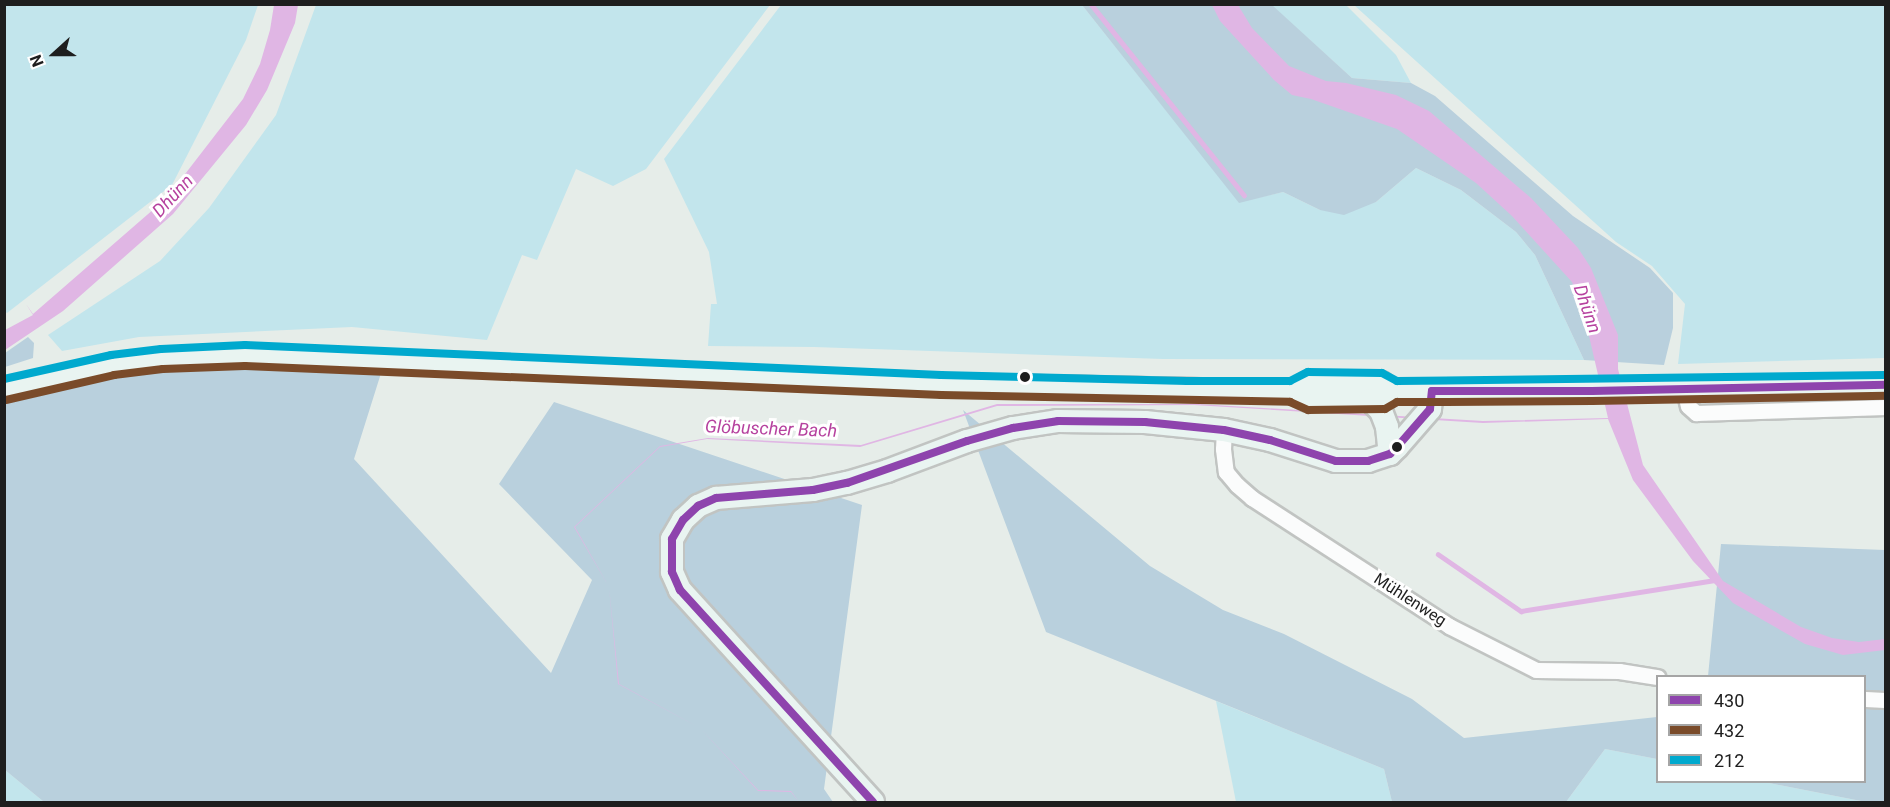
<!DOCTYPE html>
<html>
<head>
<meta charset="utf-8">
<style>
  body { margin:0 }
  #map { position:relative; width:1890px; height:807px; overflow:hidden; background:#e6ede9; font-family:Roboto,sans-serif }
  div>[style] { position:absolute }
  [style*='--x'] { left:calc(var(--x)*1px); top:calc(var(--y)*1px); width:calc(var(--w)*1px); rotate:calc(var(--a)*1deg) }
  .grass>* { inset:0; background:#c2e5ec }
  .forest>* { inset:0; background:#b9d0dd }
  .water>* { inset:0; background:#e0b6e4 }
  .stream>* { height:4.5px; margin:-2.25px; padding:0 2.25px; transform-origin:2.25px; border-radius:2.25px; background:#e0b6e4 }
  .roads { filter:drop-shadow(2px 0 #c1c4c2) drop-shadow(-2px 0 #c1c4c2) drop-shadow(0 2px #c1c4c2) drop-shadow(0 -2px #c1c4c2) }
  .street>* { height:15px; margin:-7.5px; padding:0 7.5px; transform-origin:7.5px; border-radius:7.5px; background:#fbfcfc }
  .secondary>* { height:22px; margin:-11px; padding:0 11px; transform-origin:11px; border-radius:11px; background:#e9f4f1 }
  .bus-1>* { height:8px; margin:-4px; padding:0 4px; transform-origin:4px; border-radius:4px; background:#8e44ad }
  .bus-2>* { height:8px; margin:-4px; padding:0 4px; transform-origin:4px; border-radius:4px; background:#7a4b2a }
  .bus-3>* { height:8px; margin:-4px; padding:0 4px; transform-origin:4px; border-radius:4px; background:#00a9ce }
  .dots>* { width:16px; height:16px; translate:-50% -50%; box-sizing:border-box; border:3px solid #fff; border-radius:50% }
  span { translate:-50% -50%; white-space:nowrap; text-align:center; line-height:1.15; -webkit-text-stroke:6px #fff; paint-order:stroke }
  .street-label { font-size:16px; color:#1e1e1e }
  .water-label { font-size:18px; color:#b6429f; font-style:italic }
  .frame { position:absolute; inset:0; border:6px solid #1e1e1e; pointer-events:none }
  .legend { position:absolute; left:1656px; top:675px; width:210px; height:108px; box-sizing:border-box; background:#fff; border:2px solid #a5a5a5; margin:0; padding:8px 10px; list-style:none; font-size:18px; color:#1e1e1e }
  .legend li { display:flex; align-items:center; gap:12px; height:30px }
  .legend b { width:30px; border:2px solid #a5a5a5 }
  .north { position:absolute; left:24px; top:24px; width:60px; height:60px; -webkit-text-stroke:4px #fff; paint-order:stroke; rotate:249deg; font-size:16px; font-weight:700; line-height:24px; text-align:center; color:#1e1e1e }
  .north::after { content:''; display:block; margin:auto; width:21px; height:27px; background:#1e1e1e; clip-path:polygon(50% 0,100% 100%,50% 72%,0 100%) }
</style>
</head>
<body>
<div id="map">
  <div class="grass">
    <div style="clip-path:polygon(4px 5px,258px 5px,246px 40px,172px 185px,7px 313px,4px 311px)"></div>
    <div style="clip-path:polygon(316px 5px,316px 4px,770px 5px,646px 169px,613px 186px,576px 169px,537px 260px,522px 255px,487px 340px,352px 327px,139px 337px,62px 351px,48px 335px,160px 261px,209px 208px,276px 115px)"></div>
    <div style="clip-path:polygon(781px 5px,1082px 5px,1239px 202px,1283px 192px,1320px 210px,1376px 202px,1416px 168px,1461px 190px,1516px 232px,1535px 255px,1584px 360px,1163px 359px,814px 347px,708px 346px,711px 304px,717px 304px,709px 252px,664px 159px)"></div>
    <div style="clip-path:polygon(1271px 5px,1346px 5px,1396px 55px,1411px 83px,1352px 78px)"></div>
    <div style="clip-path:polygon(1354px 5px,1885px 5px,1885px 358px,1678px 364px,1685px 304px,1652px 266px,1616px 242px)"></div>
    <div style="clip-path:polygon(1216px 701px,1384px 769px,1392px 802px,1236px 802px)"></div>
    <div style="clip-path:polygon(1605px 749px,1657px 759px,1658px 782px,1764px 782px,1866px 802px,1566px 802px)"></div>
    <div style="clip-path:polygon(5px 770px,44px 802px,5px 802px)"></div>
  </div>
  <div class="forest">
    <div style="clip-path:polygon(1082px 5px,1272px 5px,1352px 78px,1411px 83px,1435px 96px,1573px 216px,1650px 268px,1673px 293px,1673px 328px,1664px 365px,1584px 360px,1535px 255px,1516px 232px,1461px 190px,1416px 168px,1376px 202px,1344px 215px,1320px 210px,1283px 192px,1239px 203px)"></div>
    <div style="clip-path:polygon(28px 337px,34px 343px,33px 358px,5px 367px,5px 353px)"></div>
    <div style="clip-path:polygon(229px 364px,382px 370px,354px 459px,551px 673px,592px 580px,499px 484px,554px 402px,862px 505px,824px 789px,833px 802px,44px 802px,5px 770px,5px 402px,87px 380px)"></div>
    <div style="clip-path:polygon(963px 410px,1150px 566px,1223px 610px,1284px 634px,1412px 699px,1464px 738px,1657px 717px,1657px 759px,1605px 749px,1566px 802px,1392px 802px,1384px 769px,1046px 632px)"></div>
    <div style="clip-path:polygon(1721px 544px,1885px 550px,1885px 802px,1866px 802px,1764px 782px,1864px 782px,1864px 676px,1708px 676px)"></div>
  </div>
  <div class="water">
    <div style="clip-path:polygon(7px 5px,26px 304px,33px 314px,155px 208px,182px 178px,243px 99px,260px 64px,270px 30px,274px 5px,298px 5px,295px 23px,267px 90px,246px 125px,173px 214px,63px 311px,5px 350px,5px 330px,33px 315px,26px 304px)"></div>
    <div style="clip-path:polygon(1212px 5px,1238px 5px,1252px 28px,1289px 66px,1326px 81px,1346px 83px,1396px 95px,1429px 111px,1531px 198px,1578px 248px,1591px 268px,1618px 335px,1618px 369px,1643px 465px,1723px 581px,1801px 627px,1832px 638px,1859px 642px,1885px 639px,1885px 650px,1843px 655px,1805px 644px,1733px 603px,1693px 561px,1633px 480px,1608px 419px,1483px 423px,1194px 405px,997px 406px,860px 447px,707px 439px,660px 447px,575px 527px,609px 587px,619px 684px,700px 728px,758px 790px,791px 791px,799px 802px,791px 792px,758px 791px,700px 728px,618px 684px,609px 587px,574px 527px,660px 446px,708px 438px,861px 445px,997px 404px,1198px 404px,1483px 421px,1608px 418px,1583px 310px,1572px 282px,1512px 216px,1476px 183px,1397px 129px,1311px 99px,1292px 95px,1274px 80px,1220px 21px)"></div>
  </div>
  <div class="stream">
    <div style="--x:1091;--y:4;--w:245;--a:51.3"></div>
    <div style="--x:1438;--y:554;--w:101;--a:34.5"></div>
    <div style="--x:1521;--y:611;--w:196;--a:-9.1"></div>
  </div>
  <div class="roads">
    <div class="street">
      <div style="--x:1684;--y:389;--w:17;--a:77"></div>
      <div style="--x:1688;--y:406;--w:11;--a:41"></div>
      <div style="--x:1696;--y:413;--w:190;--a:-1.8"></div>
      <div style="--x:1224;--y:430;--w:19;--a:93"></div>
      <div style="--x:1223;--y:449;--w:23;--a:83"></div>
      <div style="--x:1226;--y:472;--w:17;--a:50"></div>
      <div style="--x:1237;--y:485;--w:20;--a:41"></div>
      <div style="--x:1252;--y:498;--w:235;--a:33"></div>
      <div style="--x:1449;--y:626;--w:97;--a:26.8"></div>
      <div style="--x:1536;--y:670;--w:83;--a:0.7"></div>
      <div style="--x:1619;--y:671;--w:39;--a:9"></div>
      <div style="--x:1864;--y:699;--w:22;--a:3"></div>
    </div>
    <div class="secondary">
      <div style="--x:4;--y:390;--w:111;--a:-13"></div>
      <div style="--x:112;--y:365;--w:50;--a:-6.8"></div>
      <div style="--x:162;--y:359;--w:83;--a:-2.8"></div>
      <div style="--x:245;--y:355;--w:697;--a:2.47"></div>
      <div style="--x:941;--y:385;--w:352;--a:1.1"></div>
      <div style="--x:1293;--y:392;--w:17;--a:28"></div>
      <div style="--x:1308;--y:400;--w:76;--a:-0.8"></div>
      <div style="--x:1384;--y:399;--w:12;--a:-35"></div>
      <div style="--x:1394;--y:392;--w:38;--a:-2"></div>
      <div style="--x:1432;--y:391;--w:160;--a:0"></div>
      <div style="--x:1592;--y:391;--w:294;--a:-1.2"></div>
      <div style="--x:1293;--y:392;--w:17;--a:-31"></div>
      <div style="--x:1308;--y:383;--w:73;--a:0"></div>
      <div style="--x:1381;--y:383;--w:16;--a:35"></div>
      <div style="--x:1370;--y:400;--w:16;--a:45"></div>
      <div style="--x:1381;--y:411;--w:17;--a:69"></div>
      <div style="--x:1387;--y:427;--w:27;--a:84"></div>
      <div style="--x:873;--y:802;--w:287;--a:-132.3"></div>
      <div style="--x:680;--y:590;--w:20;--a:-114"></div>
      <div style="--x:672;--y:572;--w:33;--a:-90"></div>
      <div style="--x:672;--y:539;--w:22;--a:-60"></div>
      <div style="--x:683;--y:520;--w:21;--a:-43"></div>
      <div style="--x:698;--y:506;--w:20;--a:-24"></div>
      <div style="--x:716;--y:498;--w:97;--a:-4.7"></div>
      <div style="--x:813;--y:490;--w:35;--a:-12"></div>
      <div style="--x:847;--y:483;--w:42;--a:-16.7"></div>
      <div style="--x:887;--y:471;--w:85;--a:-20.6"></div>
      <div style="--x:967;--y:441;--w:48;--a:-15.8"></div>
      <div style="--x:1013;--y:428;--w:46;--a:-8.8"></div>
      <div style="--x:1058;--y:421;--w:87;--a:0.7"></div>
      <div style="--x:1145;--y:422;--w:79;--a:5.8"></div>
      <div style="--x:1224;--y:430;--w:47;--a:12.3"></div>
      <div style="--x:1270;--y:440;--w:69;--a:17.7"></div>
      <div style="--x:1336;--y:461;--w:32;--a:0"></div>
      <div style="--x:1368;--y:461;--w:23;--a:-18"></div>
      <div style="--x:1390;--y:454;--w:10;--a:-45"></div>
      <div style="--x:1397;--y:447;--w:50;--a:-49"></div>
      <div style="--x:1430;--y:409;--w:18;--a:-84"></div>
    </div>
  </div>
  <div class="bus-1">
    <div style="--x:1432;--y:391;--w:160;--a:0"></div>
    <div style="--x:1592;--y:391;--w:294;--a:-1.2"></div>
    <div style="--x:873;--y:802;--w:287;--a:-132.3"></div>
    <div style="--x:680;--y:590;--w:20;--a:-114"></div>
    <div style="--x:672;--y:572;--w:33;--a:-90"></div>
    <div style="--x:672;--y:539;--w:22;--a:-60"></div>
    <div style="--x:683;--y:520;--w:21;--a:-43"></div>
    <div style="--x:698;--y:506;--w:20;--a:-24"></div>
    <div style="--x:716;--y:498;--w:97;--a:-4.7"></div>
    <div style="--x:813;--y:490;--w:35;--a:-12"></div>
    <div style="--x:847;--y:483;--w:127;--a:-19.3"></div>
    <div style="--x:967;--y:441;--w:48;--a:-15.8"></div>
    <div style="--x:1013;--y:428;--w:46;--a:-8.8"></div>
    <div style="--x:1058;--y:421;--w:87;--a:0.7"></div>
    <div style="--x:1145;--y:422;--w:79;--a:5.8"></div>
    <div style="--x:1224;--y:430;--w:47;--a:12.3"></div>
    <div style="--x:1270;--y:440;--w:69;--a:17.7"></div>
    <div style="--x:1336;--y:461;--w:32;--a:0"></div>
    <div style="--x:1368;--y:461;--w:23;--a:-18"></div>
    <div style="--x:1390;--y:454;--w:10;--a:-45"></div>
    <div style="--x:1397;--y:447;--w:50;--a:-49"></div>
    <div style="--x:1430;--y:409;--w:18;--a:-84"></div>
  </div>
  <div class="bus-2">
    <div style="--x:6;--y:400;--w:111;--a:-13"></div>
    <div style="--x:114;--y:375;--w:49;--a:-7"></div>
    <div style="--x:163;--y:369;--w:82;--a:-2.1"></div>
    <div style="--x:245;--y:366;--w:697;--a:2.39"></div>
    <div style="--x:941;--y:395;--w:349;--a:1.1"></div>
    <div style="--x:1290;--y:402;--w:20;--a:24"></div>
    <div style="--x:1308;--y:410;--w:77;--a:-0.7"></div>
    <div style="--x:1385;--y:409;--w:14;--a:-30"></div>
    <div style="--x:1397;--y:402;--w:35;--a:0"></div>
    <div style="--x:1432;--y:402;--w:160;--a:-0.4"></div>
    <div style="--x:1592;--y:401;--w:294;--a:-1"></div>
  </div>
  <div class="bus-3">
    <div style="--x:4;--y:379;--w:110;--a:-12.6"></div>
    <div style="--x:111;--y:355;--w:50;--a:-6.8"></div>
    <div style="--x:161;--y:349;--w:84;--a:-2.7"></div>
    <div style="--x:245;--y:345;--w:697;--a:2.47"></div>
    <div style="--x:941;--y:375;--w:246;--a:1.4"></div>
    <div style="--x:1187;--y:381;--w:103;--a:0"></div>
    <div style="--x:1290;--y:381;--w:20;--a:-27"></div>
    <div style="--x:1308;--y:372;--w:74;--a:0.8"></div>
    <div style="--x:1382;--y:373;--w:17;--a:28"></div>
    <div style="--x:1397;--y:381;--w:489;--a:-0.7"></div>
  </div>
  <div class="dots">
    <div style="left:1025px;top:377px;background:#1e1e1e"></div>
    <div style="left:1397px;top:447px;background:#1e1e1e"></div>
  </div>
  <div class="street-label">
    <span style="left:1410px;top:600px;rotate:33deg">Mühlenweg</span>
  </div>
  <div class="water-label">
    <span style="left:173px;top:196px;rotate:-47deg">Dhünn</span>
    <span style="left:1587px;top:309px;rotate:71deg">Dhünn</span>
    <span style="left:771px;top:429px;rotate:2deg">Glöbuscher Bach</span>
  </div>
  <div class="frame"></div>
  <ul class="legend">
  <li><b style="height:8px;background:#8e44ad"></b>430</li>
  <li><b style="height:8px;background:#7a4b2a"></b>432</li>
  <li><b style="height:8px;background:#00a9ce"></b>212</li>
  </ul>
  <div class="north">N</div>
</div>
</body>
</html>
